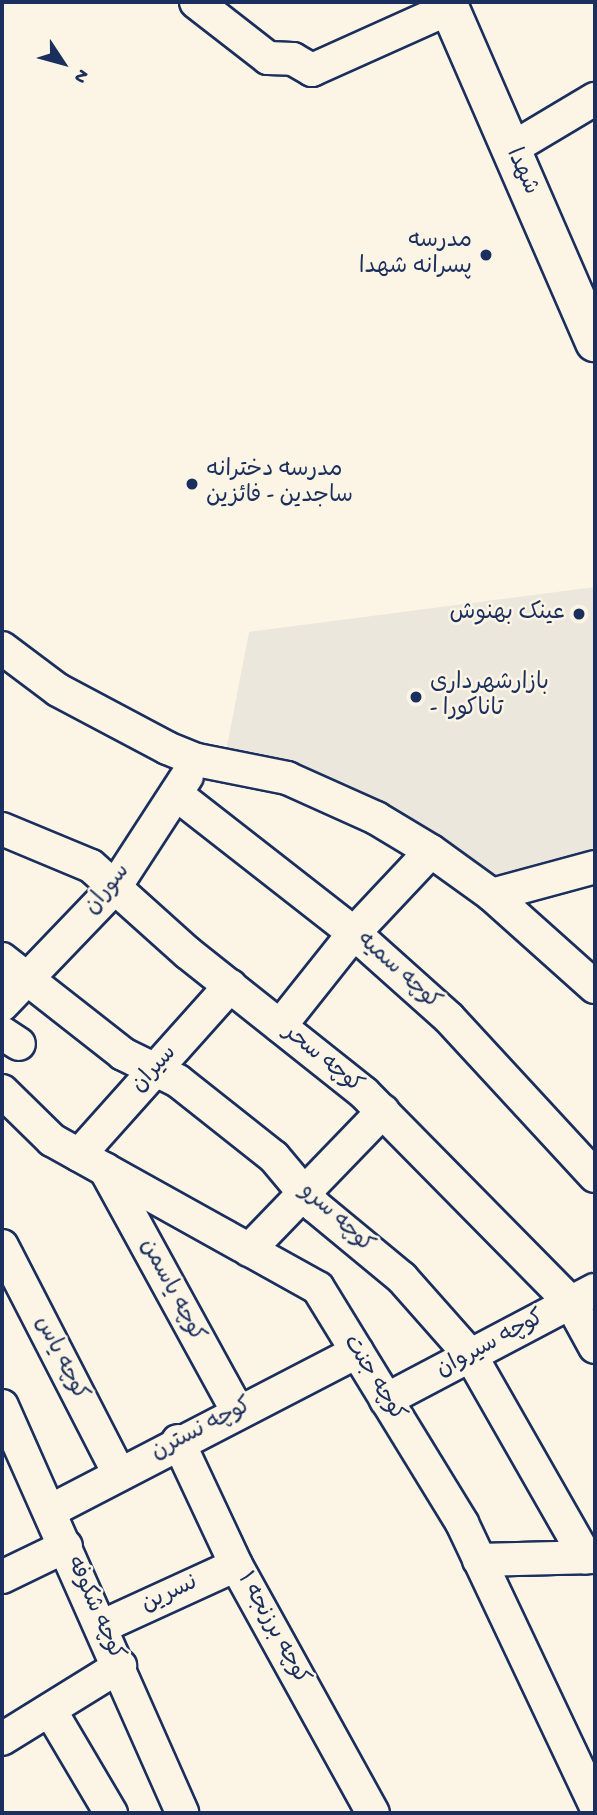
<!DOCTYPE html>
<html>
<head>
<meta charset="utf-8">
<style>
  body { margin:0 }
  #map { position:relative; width:597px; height:1815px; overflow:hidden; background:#fcf5e5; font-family:"Gochi Hand","Playpen Sans Arabic",sans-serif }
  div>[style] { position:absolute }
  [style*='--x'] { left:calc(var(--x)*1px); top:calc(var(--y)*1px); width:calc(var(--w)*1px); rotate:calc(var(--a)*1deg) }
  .built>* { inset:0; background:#ece7dc }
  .roads { filter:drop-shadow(2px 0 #1b2f5e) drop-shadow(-2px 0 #1b2f5e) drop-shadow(0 2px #1b2f5e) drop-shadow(0 -2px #1b2f5e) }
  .minor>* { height:32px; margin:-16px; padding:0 16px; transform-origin:16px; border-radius:16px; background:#fcf5e5 }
  .major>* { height:38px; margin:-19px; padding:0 19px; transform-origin:19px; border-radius:19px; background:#fcf5e5 }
  .dots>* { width:19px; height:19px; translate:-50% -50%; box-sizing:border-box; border:4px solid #fcf5e5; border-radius:50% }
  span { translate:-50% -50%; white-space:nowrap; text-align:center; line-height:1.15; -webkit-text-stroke:5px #fcf5e5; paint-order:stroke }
  .street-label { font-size:23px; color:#1b2f5e }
  .poi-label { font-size:23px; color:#1b2f5e }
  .right { translate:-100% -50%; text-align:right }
  .left { translate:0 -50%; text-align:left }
  .frame { position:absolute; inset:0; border:4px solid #1b2f5e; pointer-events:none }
  .north { position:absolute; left:28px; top:28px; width:70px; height:70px; -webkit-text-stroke:5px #fcf5e5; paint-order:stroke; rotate:126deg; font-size:19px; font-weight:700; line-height:28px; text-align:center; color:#1b2f5e }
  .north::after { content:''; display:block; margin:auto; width:24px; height:32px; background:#1b2f5e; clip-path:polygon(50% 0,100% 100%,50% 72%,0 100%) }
</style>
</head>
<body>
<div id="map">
  <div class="built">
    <div style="clip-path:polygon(595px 587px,595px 856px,494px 909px,431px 851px,224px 762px,249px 632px)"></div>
  </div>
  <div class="roads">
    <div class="minor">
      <div style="--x:196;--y:2;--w:91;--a:37.9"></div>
      <div style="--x:268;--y:58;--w:25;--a:2"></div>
      <div style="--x:293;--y:59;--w:22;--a:30"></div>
      <div style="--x:312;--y:70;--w:151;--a:-24.2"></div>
      <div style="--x:511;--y:149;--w:98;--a:-30.8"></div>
      <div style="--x:2;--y:648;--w:70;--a:36.9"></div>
      <div style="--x:58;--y:690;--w:123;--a:28"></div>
      <div style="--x:167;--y:748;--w:32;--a:22"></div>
      <div style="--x:197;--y:760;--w:92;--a:11.3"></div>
      <div style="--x:287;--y:778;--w:98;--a:24.2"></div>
      <div style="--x:376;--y:818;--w:64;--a:31"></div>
      <div style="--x:431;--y:851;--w:75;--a:35.8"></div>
      <div style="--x:492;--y:895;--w:138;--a:41.8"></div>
      <div style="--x:176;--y:794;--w:226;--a:38"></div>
      <div style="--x:354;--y:933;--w:127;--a:41.8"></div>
      <div style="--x:449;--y:1018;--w:215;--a:47.3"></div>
      <div style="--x:2;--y:829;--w:96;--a:22.6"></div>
      <div style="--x:91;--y:866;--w:130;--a:41.9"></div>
      <div style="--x:188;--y:953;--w:225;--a:38.5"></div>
      <div style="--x:364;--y:1093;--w:295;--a:45.4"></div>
      <div style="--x:571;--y:1303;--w:50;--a:61.4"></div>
      <div style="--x:492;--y:895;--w:107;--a:-15.2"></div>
      <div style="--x:2;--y:959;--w:154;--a:38.1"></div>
      <div style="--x:123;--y:1054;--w:61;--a:26.1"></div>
      <div style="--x:178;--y:1081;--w:122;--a:38.4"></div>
      <div style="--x:274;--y:1157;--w:64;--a:50.1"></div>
      <div style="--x:315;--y:1206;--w:113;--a:39.6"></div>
      <div style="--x:402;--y:1278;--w:104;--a:48.5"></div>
      <div style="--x:471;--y:1356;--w:232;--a:60.3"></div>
      <div style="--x:2;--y:1005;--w:163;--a:-46.2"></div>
      <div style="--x:115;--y:887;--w:132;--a:-57"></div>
      <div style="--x:280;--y:1026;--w:119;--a:-51.5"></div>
      <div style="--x:354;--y:933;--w:112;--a:-46.8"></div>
      <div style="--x:2;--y:1033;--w:20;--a:33"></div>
      <div style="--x:2;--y:1091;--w:70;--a:44.4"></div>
      <div style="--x:52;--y:1140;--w:304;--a:29.1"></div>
      <div style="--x:318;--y:1288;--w:276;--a:58.5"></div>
      <div style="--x:462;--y:1523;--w:311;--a:64.7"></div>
      <div style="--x:79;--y:1155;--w:227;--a:-48.2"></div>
      <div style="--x:105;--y:1169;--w:277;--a:61.3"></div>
      <div style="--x:2;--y:1246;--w:254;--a:62.8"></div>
      <div style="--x:249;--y:1250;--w:193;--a:-46"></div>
      <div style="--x:386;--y:1400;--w:236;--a:-27.8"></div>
      <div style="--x:2;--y:1406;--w:445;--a:66.1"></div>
      <div style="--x:178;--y:1441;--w:137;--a:64.9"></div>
      <div style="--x:236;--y:1565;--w:283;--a:61.1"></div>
      <div style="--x:50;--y:1511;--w:346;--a:-27.4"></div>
      <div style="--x:479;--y:1560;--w:116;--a:-1.5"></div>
      <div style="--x:2;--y:1577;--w:71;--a:-25.8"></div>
      <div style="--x:103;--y:1626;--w:146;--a:-24.6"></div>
      <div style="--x:50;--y:1710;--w:120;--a:59.4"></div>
      <div style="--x:2;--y:1739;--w:139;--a:-31.7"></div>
    </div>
    <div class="major">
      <div style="--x:447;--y:2;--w:371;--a:66.5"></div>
    </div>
  </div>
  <div class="dots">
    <div style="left:486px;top:255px;background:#1b2f5e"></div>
    <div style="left:192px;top:484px;background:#1b2f5e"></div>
    <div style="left:579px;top:614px;background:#1b2f5e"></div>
    <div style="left:416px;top:697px;background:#1b2f5e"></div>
  </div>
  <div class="street-label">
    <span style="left:521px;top:172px;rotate:66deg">شهدا</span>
    <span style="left:108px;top:890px;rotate:-51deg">سوران</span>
    <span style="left:398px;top:972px;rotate:42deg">کوچه سمیه</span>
    <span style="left:322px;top:1060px;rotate:39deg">کوچه سحر</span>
    <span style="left:155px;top:1070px;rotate:-48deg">سیران</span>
    <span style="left:336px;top:1219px;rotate:43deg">کوچه سرو</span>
    <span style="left:171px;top:1291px;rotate:62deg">کوچه یاسمن</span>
    <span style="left:491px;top:1345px;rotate:-28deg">کوچه سیروان</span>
    <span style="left:60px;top:1359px;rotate:63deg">کوچه یاس</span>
    <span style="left:373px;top:1379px;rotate:58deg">کوچه جنت</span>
    <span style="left:202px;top:1430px;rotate:-27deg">کوچه نسترن</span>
    <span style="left:170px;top:1595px;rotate:-25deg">نسرین</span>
    <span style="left:94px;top:1609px;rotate:66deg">کوچه شکوفه</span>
    <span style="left:272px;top:1629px;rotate:61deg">کوچه برزنجه ۱</span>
  </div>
  <div class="poi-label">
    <span class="right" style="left:472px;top:255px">مدرسه<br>پسرانه شهدا</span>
    <span class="left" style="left:206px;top:484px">مدرسه دخترانه<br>ساجدین - فائزین</span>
    <span class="right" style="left:565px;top:614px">عینک بهنوش</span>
    <span class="left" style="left:430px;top:697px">بازارشهرداری<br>- تاناکورا</span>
  </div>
  <div class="frame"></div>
  <div class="north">N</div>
</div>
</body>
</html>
